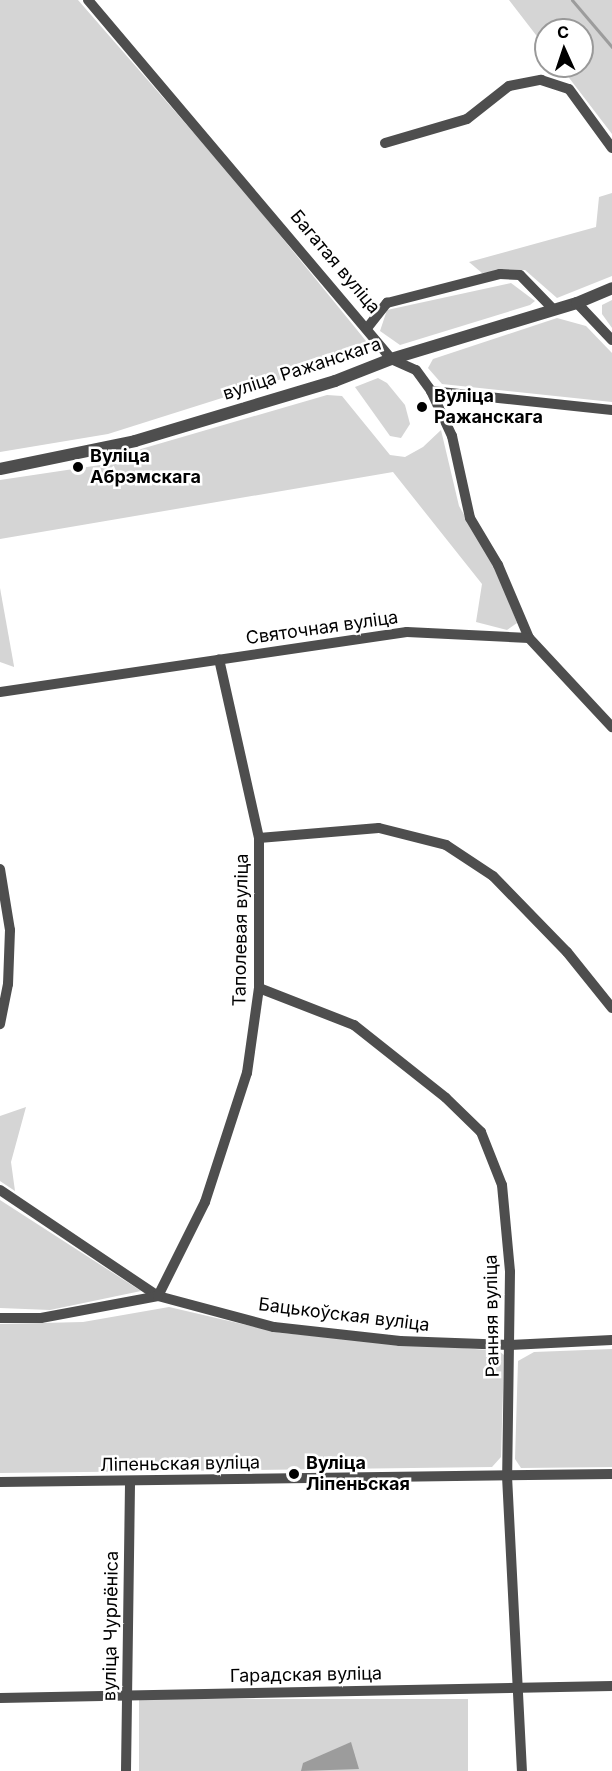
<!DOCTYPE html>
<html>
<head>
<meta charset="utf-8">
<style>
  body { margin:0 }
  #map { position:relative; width:612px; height:1771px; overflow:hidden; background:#fff; font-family:Inter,sans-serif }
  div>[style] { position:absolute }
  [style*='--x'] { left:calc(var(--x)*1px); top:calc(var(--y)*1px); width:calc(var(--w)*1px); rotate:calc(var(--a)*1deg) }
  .green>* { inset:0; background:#d5d5d5; transform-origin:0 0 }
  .water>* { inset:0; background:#9c9c9c }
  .stream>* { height:3px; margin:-1.5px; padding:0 1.5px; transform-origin:1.5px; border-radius:1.5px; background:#9c9c9c }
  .minor>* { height:10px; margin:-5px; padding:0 5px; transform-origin:5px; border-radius:5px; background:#4e4e4e }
  .tertiary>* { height:12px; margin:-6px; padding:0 6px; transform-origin:6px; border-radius:6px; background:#4e4e4e }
  .dots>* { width:16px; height:16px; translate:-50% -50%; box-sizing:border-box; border:3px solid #fff; border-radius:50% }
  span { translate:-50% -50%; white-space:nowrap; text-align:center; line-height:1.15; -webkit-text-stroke:5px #fff; paint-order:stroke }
  .street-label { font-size:18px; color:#000 }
  .poi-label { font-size:18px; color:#000; font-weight:700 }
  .left { translate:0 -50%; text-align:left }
  .north { position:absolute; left:534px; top:18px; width:60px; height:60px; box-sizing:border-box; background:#fff; border:2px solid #999; border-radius:50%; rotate:357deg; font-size:16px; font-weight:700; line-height:24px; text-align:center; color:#000 }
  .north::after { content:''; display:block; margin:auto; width:21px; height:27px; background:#000; clip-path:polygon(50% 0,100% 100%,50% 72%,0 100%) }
</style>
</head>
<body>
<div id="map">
  <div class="green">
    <div style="clip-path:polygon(0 0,78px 0,240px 186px,366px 341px,364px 353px,108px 434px,0 452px)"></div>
    <div style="clip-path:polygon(509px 0,612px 0,612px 134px,560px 66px,582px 66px,582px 30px,546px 30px,546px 48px)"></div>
    <div style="clip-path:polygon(612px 193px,612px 276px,557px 298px,525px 270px,482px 273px,469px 262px,596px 227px,599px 197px)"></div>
    <div style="clip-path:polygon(511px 283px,535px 301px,530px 305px,400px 345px,380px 331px,387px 310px)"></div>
    <div style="clip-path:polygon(612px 300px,612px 328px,602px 314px,602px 305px)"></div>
    <div style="clip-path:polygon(557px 318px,586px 326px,612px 353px,612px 402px,442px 384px,428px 368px,433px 359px)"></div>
    <div style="clip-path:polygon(378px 378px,387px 383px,405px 405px,410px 424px,401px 438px,390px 436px,355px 387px)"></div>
    <div style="clip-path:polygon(327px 395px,342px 396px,390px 455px,405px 457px,423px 447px,441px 430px,459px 506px,498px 573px,517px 623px,507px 630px,476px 622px,482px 584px,393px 472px,0 539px,0 480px,107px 464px,141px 449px)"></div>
    <div style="clip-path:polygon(0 588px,14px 666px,14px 667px,0 662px)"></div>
    <div style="clip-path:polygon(26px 1107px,11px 1162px,15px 1191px,0 1181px,0 1116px)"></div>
    <div style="clip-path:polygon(0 1200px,141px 1291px,50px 1310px,0 1308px)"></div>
    <div style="clip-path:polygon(169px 1307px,281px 1333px,499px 1351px,504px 1355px,501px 1457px,492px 1467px,0 1473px,0 1324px,83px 1322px)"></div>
    <div style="clip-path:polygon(612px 1349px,612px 1467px,521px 1468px,515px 1459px,518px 1361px,534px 1352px)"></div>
    <div style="left:139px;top:1699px;width:329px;height:72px"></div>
  </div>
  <div class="water">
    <div style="clip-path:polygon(351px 1742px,359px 1769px,301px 1771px,303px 1763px)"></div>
  </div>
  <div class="stream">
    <div style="--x:572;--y:0;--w:62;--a:49.6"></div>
  </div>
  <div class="minor">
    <div style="--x:88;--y:0;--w:470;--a:49.8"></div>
    <div style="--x:391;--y:359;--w:27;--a:24"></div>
    <div style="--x:416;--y:370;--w:26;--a:54"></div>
    <div style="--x:431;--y:391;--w:50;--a:65"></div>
    <div style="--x:452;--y:436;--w:84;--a:77.6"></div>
    <div style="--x:470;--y:518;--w:55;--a:59.2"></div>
    <div style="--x:498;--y:565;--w:79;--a:67"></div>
    <div style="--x:385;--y:143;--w:85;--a:-16.3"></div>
    <div style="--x:467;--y:119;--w:53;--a:-38.2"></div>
    <div style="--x:509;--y:86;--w:33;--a:-11"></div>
    <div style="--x:541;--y:80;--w:29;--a:18"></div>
    <div style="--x:569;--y:89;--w:73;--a:53.9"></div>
    <div style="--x:577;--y:303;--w:51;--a:46.6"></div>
    <div style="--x:368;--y:327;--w:31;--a:-52"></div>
    <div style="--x:387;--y:303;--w:117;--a:-14.4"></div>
    <div style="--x:500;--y:274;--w:20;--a:3"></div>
    <div style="--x:520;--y:275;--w:49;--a:45.8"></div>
    <div style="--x:431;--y:391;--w:182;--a:6"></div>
    <div style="--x:0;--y:692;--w:411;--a:-8.4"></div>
    <div style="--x:407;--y:632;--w:122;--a:2.8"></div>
    <div style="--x:529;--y:638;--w:122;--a:47"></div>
    <div style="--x:259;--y:838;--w:120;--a:-4.8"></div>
    <div style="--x:379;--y:828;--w:69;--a:14.2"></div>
    <div style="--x:446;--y:845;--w:56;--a:33.4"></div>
    <div style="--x:493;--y:876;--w:106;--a:45.8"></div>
    <div style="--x:567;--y:952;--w:72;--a:51.2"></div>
    <div style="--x:0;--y:869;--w:62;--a:80.7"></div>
    <div style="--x:10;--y:930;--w:54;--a:92.1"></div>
    <div style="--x:8;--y:984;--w:41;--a:101.3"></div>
    <div style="--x:259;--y:988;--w:102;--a:21.3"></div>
    <div style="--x:354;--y:1025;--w:117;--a:38.4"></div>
    <div style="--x:446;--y:1098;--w:49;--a:44.2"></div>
    <div style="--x:481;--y:1132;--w:57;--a:68.4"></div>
    <div style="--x:502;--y:1185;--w:87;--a:84.7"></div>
    <div style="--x:510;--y:1272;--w:204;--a:90.8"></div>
    <div style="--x:507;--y:1476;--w:295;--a:87.1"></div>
    <div style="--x:0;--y:1190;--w:190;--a:33.9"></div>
    <div style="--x:158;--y:1296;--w:120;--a:15"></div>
    <div style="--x:274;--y:1327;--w:127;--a:6.3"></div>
    <div style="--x:400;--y:1341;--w:110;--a:2.1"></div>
    <div style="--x:510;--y:1345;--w:102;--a:-2.8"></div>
    <div style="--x:0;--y:1318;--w:41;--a:0"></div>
    <div style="--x:41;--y:1318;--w:119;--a:-10.6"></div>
    <div style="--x:158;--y:1296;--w:105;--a:-63.4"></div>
    <div style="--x:205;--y:1202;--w:136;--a:-72"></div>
    <div style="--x:247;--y:1073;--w:86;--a:-82"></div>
    <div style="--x:259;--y:988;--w:150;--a:-90"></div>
    <div style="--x:259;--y:838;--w:183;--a:-102.6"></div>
    <div style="--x:0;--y:1482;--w:612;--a:-0.75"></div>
    <div style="--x:0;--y:1698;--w:612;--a:-1.12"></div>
    <div style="--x:126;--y:1771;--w:290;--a:-89.2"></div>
  </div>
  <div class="tertiary">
    <div style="--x:0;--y:469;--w:138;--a:-11.7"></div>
    <div style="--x:135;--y:441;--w:209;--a:-16.7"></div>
    <div style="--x:335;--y:381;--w:60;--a:-21.4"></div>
    <div style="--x:391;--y:359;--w:194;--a:-16.8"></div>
    <div style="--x:577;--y:303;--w:38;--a:-23"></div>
  </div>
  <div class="dots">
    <div style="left:422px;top:407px;background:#000"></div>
    <div style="left:78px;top:467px;background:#000"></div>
    <div style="left:294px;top:1474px;background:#000"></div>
  </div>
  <div class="street-label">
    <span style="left:335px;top:262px;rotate:50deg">Багатая вуліца</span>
    <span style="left:302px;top:369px;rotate:-18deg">вуліца Ражанскага</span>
    <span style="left:322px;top:628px;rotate:-8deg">Святочная вуліца</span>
    <span style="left:241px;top:930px;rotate:-89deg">Таполевая вуліца</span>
    <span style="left:344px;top:1315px;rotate:7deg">Бацькоўская вуліца</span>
    <span style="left:492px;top:1316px;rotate:-91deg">Ранняя вуліца</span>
    <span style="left:180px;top:1464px;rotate:-1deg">Ліпеньская вуліца</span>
    <span style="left:111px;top:1626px;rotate:-89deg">вуліца Чурлёніса</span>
    <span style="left:306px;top:1675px;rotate:-1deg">Гарадская вуліца</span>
  </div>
  <div class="poi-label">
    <span class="left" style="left:434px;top:407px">Вуліца<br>Ражанскага</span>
    <span class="left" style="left:90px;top:467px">Вуліца<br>Абрэмскага</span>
    <span class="left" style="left:306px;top:1474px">Вуліца<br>Ліпеньская</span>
  </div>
  <div class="north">С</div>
</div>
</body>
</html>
